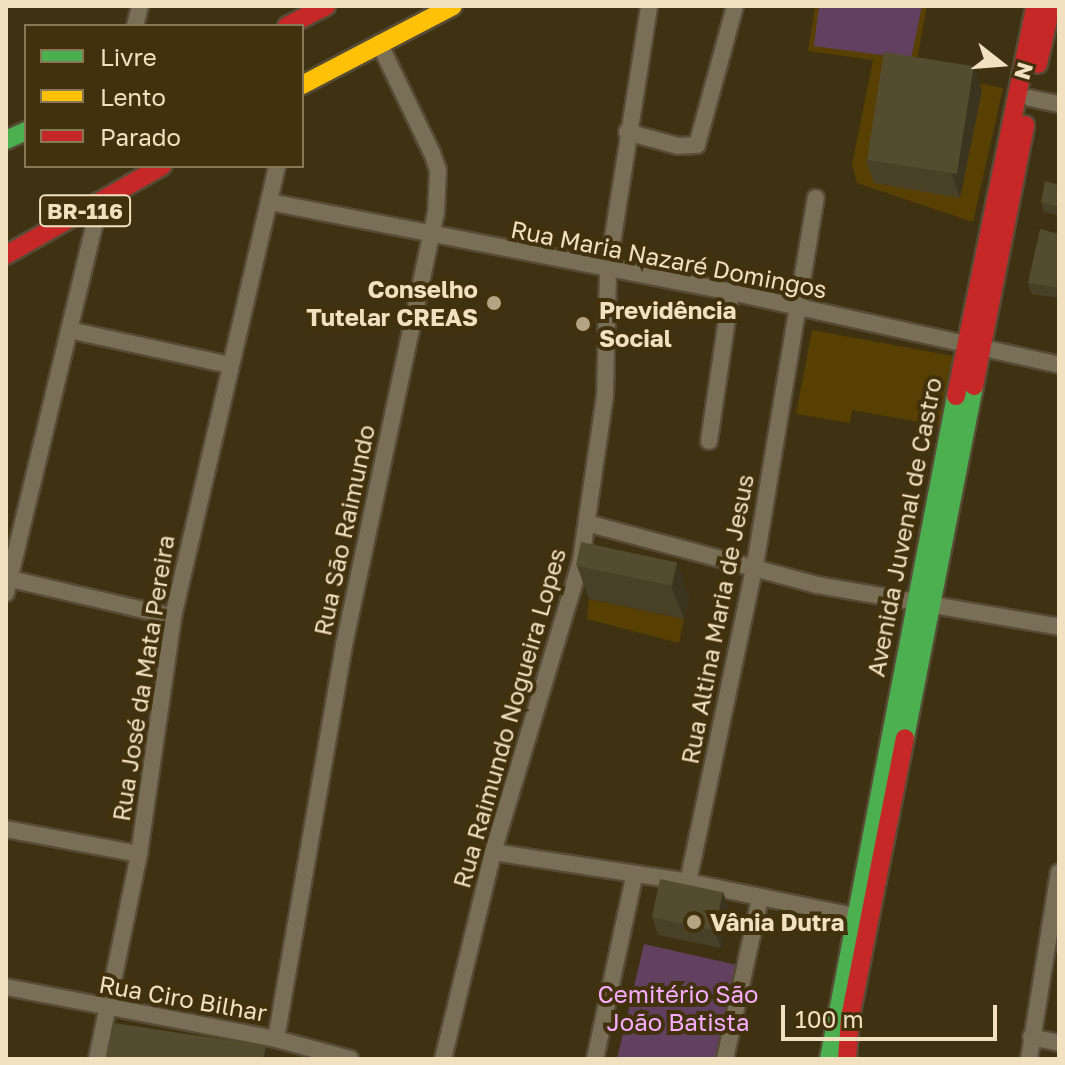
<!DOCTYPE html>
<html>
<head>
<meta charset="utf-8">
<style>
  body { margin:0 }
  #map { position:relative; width:1065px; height:1065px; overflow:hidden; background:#3e3213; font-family:"Golos Text",sans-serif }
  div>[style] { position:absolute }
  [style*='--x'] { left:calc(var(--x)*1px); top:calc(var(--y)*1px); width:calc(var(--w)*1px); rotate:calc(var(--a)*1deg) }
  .built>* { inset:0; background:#584003 }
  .green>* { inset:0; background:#61415f }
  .roads { filter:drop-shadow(2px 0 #564b34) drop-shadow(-2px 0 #564b34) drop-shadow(0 2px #564b34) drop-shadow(0 -2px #564b34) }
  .street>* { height:16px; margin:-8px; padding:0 8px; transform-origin:8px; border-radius:8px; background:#796e56 }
  .fast>* { height:18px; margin:-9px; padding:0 9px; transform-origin:9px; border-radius:9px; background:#4caf50 }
  .slow>* { height:18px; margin:-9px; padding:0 9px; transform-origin:9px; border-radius:9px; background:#ffc107 }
  .jam>* { height:18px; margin:-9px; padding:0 9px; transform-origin:9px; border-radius:9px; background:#c62828 }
  .wall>* { inset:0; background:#484128 }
  .shaded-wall>* { inset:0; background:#3b3520 }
  .building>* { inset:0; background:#544c2e; transform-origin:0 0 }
  .dots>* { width:22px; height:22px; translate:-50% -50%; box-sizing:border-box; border:4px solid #41310d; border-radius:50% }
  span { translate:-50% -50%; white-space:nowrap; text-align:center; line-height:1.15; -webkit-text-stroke:8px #41310d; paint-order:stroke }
  .shield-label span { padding:2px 6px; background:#41310d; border:2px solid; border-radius:6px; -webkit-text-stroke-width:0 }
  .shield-label { font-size:22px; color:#f2e1c1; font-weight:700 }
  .street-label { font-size:24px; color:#f2e1c1 }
  .poi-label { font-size:24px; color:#f2e1c1; font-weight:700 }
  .right { translate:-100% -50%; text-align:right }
  .left { translate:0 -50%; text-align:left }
  .park-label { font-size:24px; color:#f6adfd }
  .frame { position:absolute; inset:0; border:8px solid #f2e1c1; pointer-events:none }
  .legend { position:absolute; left:24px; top:24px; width:280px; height:144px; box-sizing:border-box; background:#41310d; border:2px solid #875; margin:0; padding:10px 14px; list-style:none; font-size:24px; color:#f2e1c1 }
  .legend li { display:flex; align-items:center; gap:16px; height:40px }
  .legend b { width:40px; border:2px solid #875 }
  .north { position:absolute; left:961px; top:24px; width:80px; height:80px; -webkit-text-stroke:6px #41310d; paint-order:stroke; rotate:107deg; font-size:22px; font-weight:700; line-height:32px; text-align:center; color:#f2e1c1 }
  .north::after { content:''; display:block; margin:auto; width:28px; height:36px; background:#f2e1c1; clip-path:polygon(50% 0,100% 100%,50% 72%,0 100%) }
  .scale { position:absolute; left:781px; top:1005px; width:216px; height:36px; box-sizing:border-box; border:4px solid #f2e1c1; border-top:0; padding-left:10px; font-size:24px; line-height:28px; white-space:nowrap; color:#f2e1c1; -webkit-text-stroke:6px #41310d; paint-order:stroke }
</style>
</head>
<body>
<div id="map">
  <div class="built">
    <div style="clip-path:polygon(815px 6px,927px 6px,915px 70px,1003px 88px,973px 222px,857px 183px,852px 164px,873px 60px,808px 51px)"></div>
    <div style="clip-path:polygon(812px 330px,953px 356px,941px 426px,852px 410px,850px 423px,796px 414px)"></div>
    <div style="clip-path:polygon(589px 599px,684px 619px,679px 643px,587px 619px)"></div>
  </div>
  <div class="green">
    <div style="clip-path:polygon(819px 6px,922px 6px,911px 59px,814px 46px)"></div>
    <div style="clip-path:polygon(644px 944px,737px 965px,715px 1059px,617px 1059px)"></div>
  </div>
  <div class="roads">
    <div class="street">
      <div style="--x:135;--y:26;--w:21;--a:-76"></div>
      <div style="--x:1030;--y:98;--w:30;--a:12"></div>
      <div style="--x:627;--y:132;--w:53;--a:15.4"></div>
      <div style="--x:678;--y:146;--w:19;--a:-3"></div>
      <div style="--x:697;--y:145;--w:144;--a:-74.7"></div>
      <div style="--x:269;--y:202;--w:471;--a:11"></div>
      <div style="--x:731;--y:292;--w:336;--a:12.5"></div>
      <div style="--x:69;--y:330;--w:164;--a:12.3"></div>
      <div style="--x:709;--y:441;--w:151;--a:-81.6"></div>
      <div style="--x:587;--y:523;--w:238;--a:15.1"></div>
      <div style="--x:817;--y:585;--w:246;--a:9.8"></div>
      <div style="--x:6;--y:578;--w:171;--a:13.1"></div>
      <div style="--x:6;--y:593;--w:402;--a:-76.5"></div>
      <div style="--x:6;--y:829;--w:135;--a:10.6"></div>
      <div style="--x:493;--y:852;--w:197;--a:8.7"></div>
      <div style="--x:688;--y:882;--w:169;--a:11.6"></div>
      <div style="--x:688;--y:882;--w:324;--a:-78.1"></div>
      <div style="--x:755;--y:565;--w:372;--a:-80.6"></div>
      <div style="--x:6;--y:987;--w:275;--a:10.9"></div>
      <div style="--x:276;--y:1039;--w:77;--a:15.1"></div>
      <div style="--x:1031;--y:1037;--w:29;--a:12"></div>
      <div style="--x:276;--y:1039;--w:400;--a:-80.2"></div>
      <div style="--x:344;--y:645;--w:442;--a:-78"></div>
      <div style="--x:436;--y:213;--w:43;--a:-87.3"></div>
      <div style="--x:438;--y:170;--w:18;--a:-109"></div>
      <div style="--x:432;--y:153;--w:122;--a:-115.7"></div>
      <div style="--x:97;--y:1059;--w:209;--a:-78.4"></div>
      <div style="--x:139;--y:854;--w:239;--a:-81.8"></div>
      <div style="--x:173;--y:617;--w:463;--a:-77"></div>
      <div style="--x:443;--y:1059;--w:213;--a:-76.4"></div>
      <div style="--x:493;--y:852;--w:305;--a:-73.2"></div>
      <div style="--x:581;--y:560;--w:166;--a:-81.7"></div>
      <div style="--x:605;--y:396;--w:127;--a:-88.6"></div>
      <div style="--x:608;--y:269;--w:266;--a:-81.1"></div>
      <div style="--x:595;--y:1059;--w:186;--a:-77.9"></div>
      <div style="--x:725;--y:1059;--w:164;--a:-77.7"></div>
      <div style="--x:1029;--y:1059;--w:189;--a:-80.9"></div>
    </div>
    <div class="fast">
      <div style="--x:6;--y:140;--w:22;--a:-24"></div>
      <div style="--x:905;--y:738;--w:359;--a:-78.9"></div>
      <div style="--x:829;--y:1059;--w:675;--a:-79.16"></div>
    </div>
    <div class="slow">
      <div style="--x:302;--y:85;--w:170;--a:-27.6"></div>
    </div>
    <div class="jam">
      <div style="--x:287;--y:26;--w:44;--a:-27.1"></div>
      <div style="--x:1038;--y:64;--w:59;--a:-77.4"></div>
      <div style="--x:6;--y:255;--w:180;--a:-29.7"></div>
      <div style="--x:974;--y:386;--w:266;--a:-78.9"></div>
      <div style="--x:956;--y:396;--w:398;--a:-78.5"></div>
      <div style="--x:847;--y:1059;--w:41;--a:-85.8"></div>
      <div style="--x:850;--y:1018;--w:285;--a:-78.9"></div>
    </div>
  </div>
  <div class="wall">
    <div style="clip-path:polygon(982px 90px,960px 198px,874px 183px,866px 160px)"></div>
    <div style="clip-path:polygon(1059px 185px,1059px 216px,1044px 212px,1041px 202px)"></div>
    <div style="clip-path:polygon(1059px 234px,1059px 298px,1032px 294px,1028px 283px)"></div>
    <div style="clip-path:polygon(677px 563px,689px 596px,684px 619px,589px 599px,577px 566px)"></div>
    <div style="clip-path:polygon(723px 892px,729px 910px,721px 948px,658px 935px,652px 917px)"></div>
  </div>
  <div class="shaded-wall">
    <div style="clip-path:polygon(974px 67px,982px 90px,960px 198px,952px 175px)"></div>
    <div style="clip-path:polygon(677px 563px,689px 596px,684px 619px,671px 585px)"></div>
    <div style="clip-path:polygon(723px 892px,729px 910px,721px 948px,715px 931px)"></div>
    <div style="clip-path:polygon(266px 1046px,268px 1052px,267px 1059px,263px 1059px)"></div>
  </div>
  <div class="building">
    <div style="left:884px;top:52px;width:91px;height:109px;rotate:9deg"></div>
    <div style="clip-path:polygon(1045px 181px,1059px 185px,1059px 207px,1041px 202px)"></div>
    <div style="clip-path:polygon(1040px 229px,1059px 234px,1059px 288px,1028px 283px)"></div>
    <div style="left:581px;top:542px;width:98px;height:24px;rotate:12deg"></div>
    <div style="left:660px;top:879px;width:64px;height:39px;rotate:12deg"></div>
    <div style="clip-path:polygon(114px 1023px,266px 1046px,263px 1059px,107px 1059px)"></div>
  </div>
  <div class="dots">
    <div style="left:494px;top:303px;background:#b3a484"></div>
    <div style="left:583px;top:324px;background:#b3a484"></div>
    <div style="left:694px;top:922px;background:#b3a484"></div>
  </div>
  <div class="shield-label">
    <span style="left:85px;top:211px">BR-116</span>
  </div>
  <div class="street-label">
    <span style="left:669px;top:259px;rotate:11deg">Rua Maria Nazaré Domingos</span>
    <span style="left:904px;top:527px;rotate:-79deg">Avenida Juvenal de Castro</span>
    <span style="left:344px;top:530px;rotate:-78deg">Rua São Raimundo</span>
    <span style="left:717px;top:619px;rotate:-79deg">Rua Altina Maria de Jesus</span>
    <span style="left:143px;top:678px;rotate:-81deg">Rua José da Mata Pereira</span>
    <span style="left:509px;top:718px;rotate:-74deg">Rua Raimundo Nogueira Lopes</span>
    <span style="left:183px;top:998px;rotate:10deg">Rua Ciro Bilhar</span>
  </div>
  <div class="poi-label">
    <span class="right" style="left:478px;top:303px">Conselho<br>Tutelar CREAS</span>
    <span class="left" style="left:599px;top:324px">Previdência<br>Social</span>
    <span class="left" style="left:710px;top:922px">Vânia Dutra</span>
  </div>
  <div class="park-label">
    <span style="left:678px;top:1008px">Cemitério São<br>João Batista</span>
  </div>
  <div class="frame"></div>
  <ul class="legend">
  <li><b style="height:10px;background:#4caf50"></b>Livre</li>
  <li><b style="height:10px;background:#ffc107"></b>Lento</li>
  <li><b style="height:10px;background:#c62828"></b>Parado</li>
  </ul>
  <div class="north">N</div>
  <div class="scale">100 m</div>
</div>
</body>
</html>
